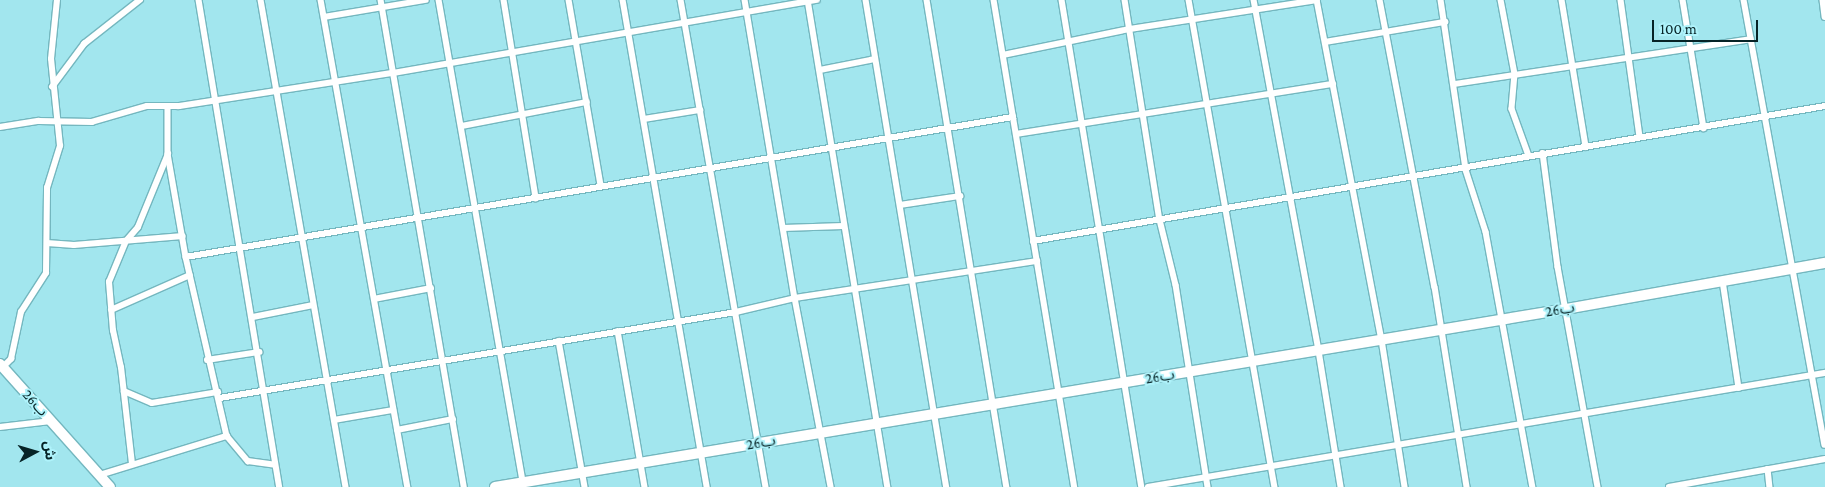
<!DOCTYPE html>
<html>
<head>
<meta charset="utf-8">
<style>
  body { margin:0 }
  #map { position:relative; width:1825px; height:487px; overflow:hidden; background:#a2e6ee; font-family:"Crimson Pro","Noto Sans Arabic",serif }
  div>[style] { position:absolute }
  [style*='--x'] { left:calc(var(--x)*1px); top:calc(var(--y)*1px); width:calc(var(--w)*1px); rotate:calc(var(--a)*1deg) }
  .roads { filter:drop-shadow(1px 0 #74b7bf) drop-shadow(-1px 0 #74b7bf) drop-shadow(0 1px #74b7bf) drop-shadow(0 -1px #74b7bf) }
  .street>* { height:5.5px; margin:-2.75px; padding:0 2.75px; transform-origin:2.75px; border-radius:2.75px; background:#fff }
  .highway>* { height:10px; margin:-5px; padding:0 5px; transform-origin:5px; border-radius:5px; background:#fff }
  span { translate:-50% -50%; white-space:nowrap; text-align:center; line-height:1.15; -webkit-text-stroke:4px #aff3fb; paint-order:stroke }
  .street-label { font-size:15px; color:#062326 }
  .north { position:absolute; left:10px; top:427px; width:50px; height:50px; -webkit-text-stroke:4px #aff3fb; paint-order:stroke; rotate:84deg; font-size:14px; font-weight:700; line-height:20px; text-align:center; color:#062326 }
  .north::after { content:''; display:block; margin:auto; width:18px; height:22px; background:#062326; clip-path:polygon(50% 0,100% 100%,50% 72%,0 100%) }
  .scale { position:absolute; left:1652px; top:20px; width:106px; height:22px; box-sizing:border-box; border:2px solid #062326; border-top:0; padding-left:6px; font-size:15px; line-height:18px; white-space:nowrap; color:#062326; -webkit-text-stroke:4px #aff3fb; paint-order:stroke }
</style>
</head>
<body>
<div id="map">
  <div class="roads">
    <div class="street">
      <div style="--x:199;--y:0;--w:494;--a:80.6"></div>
      <div style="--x:261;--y:0;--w:494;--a:80.1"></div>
      <div style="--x:321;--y:0;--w:495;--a:79.9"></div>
      <div style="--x:381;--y:0;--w:494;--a:80.3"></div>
      <div style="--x:439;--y:0;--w:490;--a:80.1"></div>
      <div style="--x:504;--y:0;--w:201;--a:80.8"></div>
      <div style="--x:569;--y:0;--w:189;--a:80.2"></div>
      <div style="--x:623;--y:0;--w:494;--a:80.2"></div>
      <div style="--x:681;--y:0;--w:494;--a:80.1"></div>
      <div style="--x:745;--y:0;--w:302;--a:80.5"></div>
      <div style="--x:795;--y:298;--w:192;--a:79.2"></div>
      <div style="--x:808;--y:0;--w:494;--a:80.7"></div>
      <div style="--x:866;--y:0;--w:494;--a:80.6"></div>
      <div style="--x:927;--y:0;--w:494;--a:80.7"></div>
      <div style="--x:994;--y:0;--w:494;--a:80.6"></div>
      <div style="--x:1062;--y:0;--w:494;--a:80.7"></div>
      <div style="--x:1125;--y:0;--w:223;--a:81"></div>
      <div style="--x:1160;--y:220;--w:67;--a:76.2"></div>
      <div style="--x:1176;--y:285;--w:205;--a:81"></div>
      <div style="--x:1189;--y:0;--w:495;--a:80"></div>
      <div style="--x:1254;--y:0;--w:357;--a:79.5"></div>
      <div style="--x:1319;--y:351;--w:138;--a:80.8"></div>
      <div style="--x:1317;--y:0;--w:346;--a:79.2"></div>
      <div style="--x:1382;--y:340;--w:149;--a:81.1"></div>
      <div style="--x:1380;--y:0;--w:292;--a:79.2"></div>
      <div style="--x:1435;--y:287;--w:203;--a:80.9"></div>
      <div style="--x:1441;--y:0;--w:172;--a:81.6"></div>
      <div style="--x:1466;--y:170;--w:65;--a:72.1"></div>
      <div style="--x:1486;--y:232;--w:259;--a:79.6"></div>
      <div style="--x:1501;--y:0;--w:75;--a:79.3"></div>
      <div style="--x:1515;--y:74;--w:35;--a:95"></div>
      <div style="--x:1512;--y:109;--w:50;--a:70.1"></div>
      <div style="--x:1562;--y:0;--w:149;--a:80.7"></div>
      <div style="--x:1621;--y:0;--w:138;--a:82.1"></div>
      <div style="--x:1683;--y:0;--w:130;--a:80.7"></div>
      <div style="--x:1744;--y:0;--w:452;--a:79.7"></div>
      <div style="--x:1823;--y:0;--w:17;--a:83"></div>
      <div style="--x:324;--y:17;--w:103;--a:-9.5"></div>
      <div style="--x:1325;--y:42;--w:122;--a:-9.5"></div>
      <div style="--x:1003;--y:55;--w:130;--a:-11.6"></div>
      <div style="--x:1130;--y:29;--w:189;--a:-8.8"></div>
      <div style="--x:820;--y:70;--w:56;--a:-11.3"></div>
      <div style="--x:1455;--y:84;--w:299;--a:-8.6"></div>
      <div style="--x:52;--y:87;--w:54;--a:-53.3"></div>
      <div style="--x:84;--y:44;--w:71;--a:-38.2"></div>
      <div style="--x:168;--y:107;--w:47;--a:90"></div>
      <div style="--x:168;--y:154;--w:105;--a:80.1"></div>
      <div style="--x:186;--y:257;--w:184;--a:77.1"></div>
      <div style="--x:227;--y:436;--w:33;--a:50"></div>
      <div style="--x:248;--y:461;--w:27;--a:8"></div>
      <div style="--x:644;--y:119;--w:57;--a:-9.1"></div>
      <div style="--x:462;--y:126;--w:127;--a:-10.9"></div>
      <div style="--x:0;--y:127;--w:39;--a:-9"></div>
      <div style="--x:39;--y:121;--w:53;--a:1.1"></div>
      <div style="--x:92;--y:122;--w:57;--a:-16.2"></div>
      <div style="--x:147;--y:106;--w:32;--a:0"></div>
      <div style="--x:179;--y:106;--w:217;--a:-8.8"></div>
      <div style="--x:393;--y:73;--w:430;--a:-9.8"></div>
      <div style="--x:1016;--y:134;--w:321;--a:-9"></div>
      <div style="--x:1543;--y:153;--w:115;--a:82.5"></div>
      <div style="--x:1558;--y:267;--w:224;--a:79.7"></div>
      <div style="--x:900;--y:205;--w:61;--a:-8.5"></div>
      <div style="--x:783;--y:228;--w:60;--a:-1.9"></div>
      <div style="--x:1033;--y:241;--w:803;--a:-9.67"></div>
      <div style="--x:47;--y:243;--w:27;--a:4"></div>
      <div style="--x:74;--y:245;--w:109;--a:-4.7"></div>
      <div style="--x:186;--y:257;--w:839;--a:-9.61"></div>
      <div style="--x:1723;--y:281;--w:108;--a:81.5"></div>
      <div style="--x:374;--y:299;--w:58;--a:-10.9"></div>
      <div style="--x:111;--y:310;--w:86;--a:-23.9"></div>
      <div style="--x:253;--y:317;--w:61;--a:-11.3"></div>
      <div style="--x:618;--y:331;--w:158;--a:80.2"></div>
      <div style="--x:559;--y:341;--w:148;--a:79.9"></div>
      <div style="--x:207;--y:360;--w:53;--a:-8.7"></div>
      <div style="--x:2;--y:368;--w:13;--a:-45"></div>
      <div style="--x:11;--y:359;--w:48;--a:-78"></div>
      <div style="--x:21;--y:312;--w:46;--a:-57.3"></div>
      <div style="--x:46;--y:273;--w:85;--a:-89.3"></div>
      <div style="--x:47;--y:188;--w:44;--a:-72.8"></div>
      <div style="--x:60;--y:146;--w:87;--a:-95.9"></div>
      <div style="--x:51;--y:59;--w:59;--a:-84.2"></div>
      <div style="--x:124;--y:391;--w:30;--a:23"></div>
      <div style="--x:152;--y:403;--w:67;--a:-9.5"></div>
      <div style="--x:220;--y:398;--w:523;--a:-9.46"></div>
      <div style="--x:736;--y:312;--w:61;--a:-13.3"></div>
      <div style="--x:795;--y:298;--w:245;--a:-8.7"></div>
      <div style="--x:334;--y:420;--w:60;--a:-9.6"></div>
      <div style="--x:0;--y:427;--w:51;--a:-6.7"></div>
      <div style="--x:397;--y:430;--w:57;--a:-11.1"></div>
      <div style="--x:132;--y:464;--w:97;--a:-96.5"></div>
      <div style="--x:121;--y:368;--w:38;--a:-102"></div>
      <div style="--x:113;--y:331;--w:49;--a:-94.7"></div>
      <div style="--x:109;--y:282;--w:44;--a:-67.5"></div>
      <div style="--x:126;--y:241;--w:18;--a:-49"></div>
      <div style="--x:138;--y:227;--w:79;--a:-67.7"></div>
      <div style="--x:1768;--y:469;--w:18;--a:84"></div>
      <div style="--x:100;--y:475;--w:133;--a:-17.1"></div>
      <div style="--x:1148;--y:487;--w:687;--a:-9.56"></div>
      <div style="--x:1669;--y:487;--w:158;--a:-10.2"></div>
    </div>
    <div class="highway">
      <div style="--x:0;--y:364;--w:165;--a:48.2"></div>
      <div style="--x:495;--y:487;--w:1086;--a:-9.44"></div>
      <div style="--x:1566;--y:309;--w:263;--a:-10.1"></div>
    </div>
  </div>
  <div class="street-label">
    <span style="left:1560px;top:310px;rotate:-9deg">26ب</span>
    <span style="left:1160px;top:377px;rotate:-9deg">26ب</span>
    <span style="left:35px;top:403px;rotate:48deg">26ب</span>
    <span style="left:761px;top:443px;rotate:-9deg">26ب</span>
  </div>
  <div class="north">ش</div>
  <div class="scale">100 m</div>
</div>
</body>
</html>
